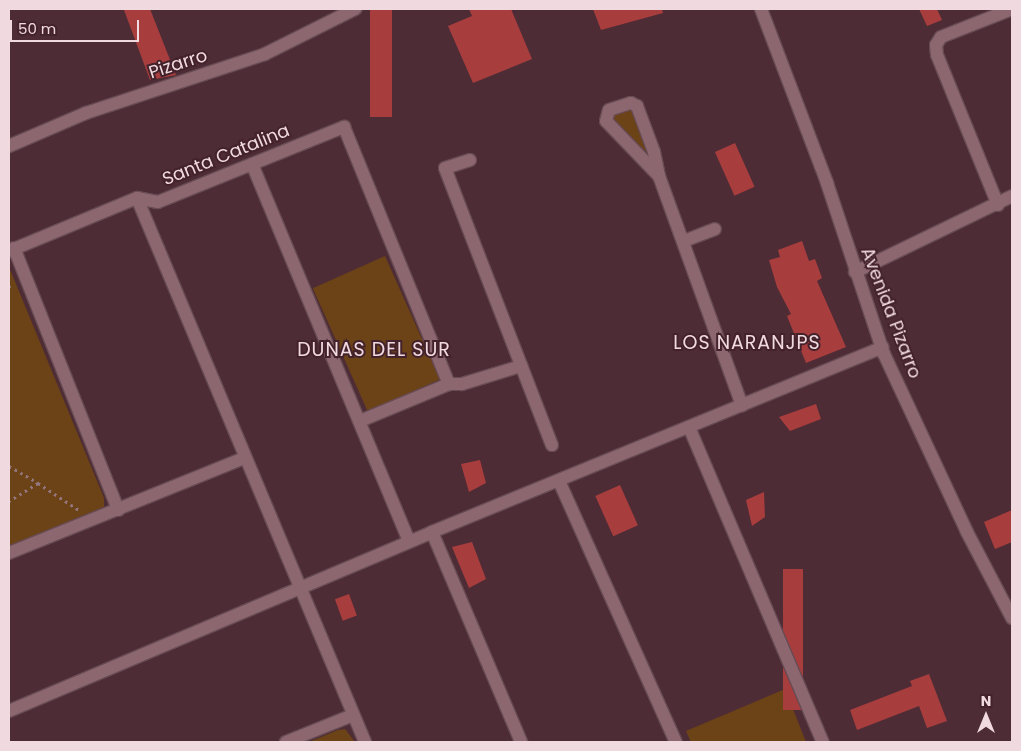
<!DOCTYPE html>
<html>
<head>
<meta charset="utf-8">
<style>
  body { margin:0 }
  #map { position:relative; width:1021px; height:751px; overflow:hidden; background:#4e2c35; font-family:Poppins,sans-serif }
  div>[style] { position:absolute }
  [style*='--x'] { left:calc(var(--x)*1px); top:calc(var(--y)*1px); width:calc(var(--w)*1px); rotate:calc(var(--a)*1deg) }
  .green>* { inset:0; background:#6c4217; transform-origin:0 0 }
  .building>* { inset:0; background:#a83d3e; transform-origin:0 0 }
  .path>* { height:3px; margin-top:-1.5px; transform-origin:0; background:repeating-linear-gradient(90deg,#94777e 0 2.5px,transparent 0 6.5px) }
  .roads { filter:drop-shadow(1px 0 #674b53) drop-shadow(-1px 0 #674b53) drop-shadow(0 1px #674b53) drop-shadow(0 -1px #674b53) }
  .minor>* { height:12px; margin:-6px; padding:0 6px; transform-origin:6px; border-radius:6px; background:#8d6770 }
  .tertiary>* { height:12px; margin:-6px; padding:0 6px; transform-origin:6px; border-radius:6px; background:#8d6770 }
  .secondary>* { height:12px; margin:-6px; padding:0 6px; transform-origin:6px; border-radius:6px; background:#8d6770 }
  span { translate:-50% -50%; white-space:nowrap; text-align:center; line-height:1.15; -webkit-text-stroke:4px #43222b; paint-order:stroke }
  .street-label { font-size:18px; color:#f1dadf }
  .neighbourhood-label { font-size:19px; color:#f1dadf; letter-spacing:1px }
  .frame { position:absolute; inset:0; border:10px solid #f1dadf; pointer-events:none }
  .north { position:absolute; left:961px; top:691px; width:50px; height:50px; -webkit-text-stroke:4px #43222b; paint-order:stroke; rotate:0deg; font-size:14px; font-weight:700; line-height:20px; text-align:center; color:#f1dadf }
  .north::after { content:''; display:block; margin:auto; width:18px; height:22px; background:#f1dadf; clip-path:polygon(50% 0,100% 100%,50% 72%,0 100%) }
  .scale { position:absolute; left:10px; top:20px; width:129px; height:22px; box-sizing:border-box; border:2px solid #f1dadf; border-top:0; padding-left:6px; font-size:15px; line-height:18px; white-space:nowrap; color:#f1dadf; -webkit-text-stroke:4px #43222b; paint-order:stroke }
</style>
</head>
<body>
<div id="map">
  <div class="green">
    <div style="clip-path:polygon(624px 109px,633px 111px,648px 157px,609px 117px)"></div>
    <div style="left:385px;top:256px;width:135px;height:79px;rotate:66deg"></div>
    <div style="clip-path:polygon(9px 267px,104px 498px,104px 507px,9px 546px)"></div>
    <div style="clip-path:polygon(785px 689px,806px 742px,691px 742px,686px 731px)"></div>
    <div style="clip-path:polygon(345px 729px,355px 742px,309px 742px,338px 730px)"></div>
  </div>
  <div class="building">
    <div style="clip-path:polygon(150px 9px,176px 75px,150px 80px,124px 10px)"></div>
    <div style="left:370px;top:9px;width:22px;height:108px"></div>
    <div style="clip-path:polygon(469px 9px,511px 9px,532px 59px,473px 83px,448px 26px,472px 16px)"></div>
    <div style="clip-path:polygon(593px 9px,662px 9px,663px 13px,601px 30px)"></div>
    <div style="clip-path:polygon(919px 9px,937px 9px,942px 20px,927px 26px)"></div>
    <div style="left:735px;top:143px;width:48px;height:22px;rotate:66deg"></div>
    <div style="clip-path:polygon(802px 241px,809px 261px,815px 259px,822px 278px,817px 281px,846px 347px,806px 363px,787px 316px,791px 314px,777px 287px,769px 260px,780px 257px,778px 250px)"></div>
    <div style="clip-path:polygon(816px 404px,821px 419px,790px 431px,779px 417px)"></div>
    <div style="clip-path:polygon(480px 460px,486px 483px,469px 492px,461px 464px)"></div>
    <div style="left:620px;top:485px;width:44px;height:27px;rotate:66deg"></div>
    <div style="clip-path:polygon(764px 492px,765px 517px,752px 526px,746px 500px)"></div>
    <div style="clip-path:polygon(1012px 510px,1012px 542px,995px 549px,984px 522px)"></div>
    <div style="clip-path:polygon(472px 542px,486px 579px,469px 588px,452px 547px)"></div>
    <div style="left:783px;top:569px;width:20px;height:141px"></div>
    <div style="left:349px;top:594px;width:23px;height:15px;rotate:70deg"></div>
    <div style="clip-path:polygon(929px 674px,947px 721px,927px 728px,919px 706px,857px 730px,850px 710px,912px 686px,910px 681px)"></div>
  </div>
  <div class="path">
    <div style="--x:9;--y:287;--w:2;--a:-63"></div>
    <div style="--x:9;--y:466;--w:34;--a:30"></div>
    <div style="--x:38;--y:483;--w:34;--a:148"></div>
    <div style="--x:38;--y:483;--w:49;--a:33.4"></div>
  </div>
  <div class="roads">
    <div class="minor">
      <div style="--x:9;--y:146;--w:84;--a:-23.2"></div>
      <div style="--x:86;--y:113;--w:188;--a:-18.2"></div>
      <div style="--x:265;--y:54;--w:101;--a:-26.6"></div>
      <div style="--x:470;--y:160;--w:26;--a:162"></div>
      <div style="--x:445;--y:168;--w:297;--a:68.9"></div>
      <div style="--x:252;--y:164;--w:408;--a:67.4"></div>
      <div style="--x:659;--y:176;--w:76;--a:-133.9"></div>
      <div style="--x:606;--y:121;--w:11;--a:-75"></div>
      <div style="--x:609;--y:110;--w:23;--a:-18"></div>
      <div style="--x:631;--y:103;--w:7;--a:27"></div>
      <div style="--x:637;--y:106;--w:49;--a:69.7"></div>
      <div style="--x:654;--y:152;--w:25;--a:78"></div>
      <div style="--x:659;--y:176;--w:244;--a:70.1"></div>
      <div style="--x:137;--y:198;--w:590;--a:67.26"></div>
      <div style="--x:998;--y:205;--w:162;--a:-112.1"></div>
      <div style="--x:937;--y:55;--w:10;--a:-96"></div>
      <div style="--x:936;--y:45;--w:9;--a:-58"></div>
      <div style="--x:941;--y:37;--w:76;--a:-21.5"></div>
      <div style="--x:684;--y:241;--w:33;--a:-21"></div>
      <div style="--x:14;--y:248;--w:282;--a:68.3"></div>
      <div style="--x:9;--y:251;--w:139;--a:-22.5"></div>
      <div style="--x:137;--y:198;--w:21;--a:11"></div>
      <div style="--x:158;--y:202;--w:201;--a:-22"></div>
      <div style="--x:344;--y:127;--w:278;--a:67.8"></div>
      <div style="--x:360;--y:421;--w:96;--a:-22.6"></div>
      <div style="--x:449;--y:384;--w:13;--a:0"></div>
      <div style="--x:462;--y:384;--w:62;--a:-17"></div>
      <div style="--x:689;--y:427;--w:342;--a:67"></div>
      <div style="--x:559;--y:481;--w:286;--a:65.9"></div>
      <div style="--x:432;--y:532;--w:228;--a:67"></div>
      <div style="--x:9;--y:553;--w:253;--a:-22"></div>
      <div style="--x:9;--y:711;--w:459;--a:-22.9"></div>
      <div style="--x:432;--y:532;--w:487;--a:-22.3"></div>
      <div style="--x:286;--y:742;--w:72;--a:-21.9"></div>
    </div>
    <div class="tertiary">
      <div style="--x:855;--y:272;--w:174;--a:-25.8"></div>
    </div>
    <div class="secondary">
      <div style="--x:761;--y:9;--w:186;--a:69.2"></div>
      <div style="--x:827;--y:183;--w:180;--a:71.6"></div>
      <div style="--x:884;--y:354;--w:196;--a:65"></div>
      <div style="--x:967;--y:532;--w:97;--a:62.4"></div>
    </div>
  </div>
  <div class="street-label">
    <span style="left:178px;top:64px;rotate:-18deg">Pizarro</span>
    <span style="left:226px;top:155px;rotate:-22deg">Santa Catalina</span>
    <span style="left:891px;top:313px;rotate:69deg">Avenida Pizarro</span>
  </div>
  <div class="neighbourhood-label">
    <span style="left:747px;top:343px">LOS NARANJPS</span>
    <span style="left:374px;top:350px">DUNAS DEL SUR</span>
  </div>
  <div class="frame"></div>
  <div class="north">N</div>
  <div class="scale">50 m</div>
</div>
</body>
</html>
